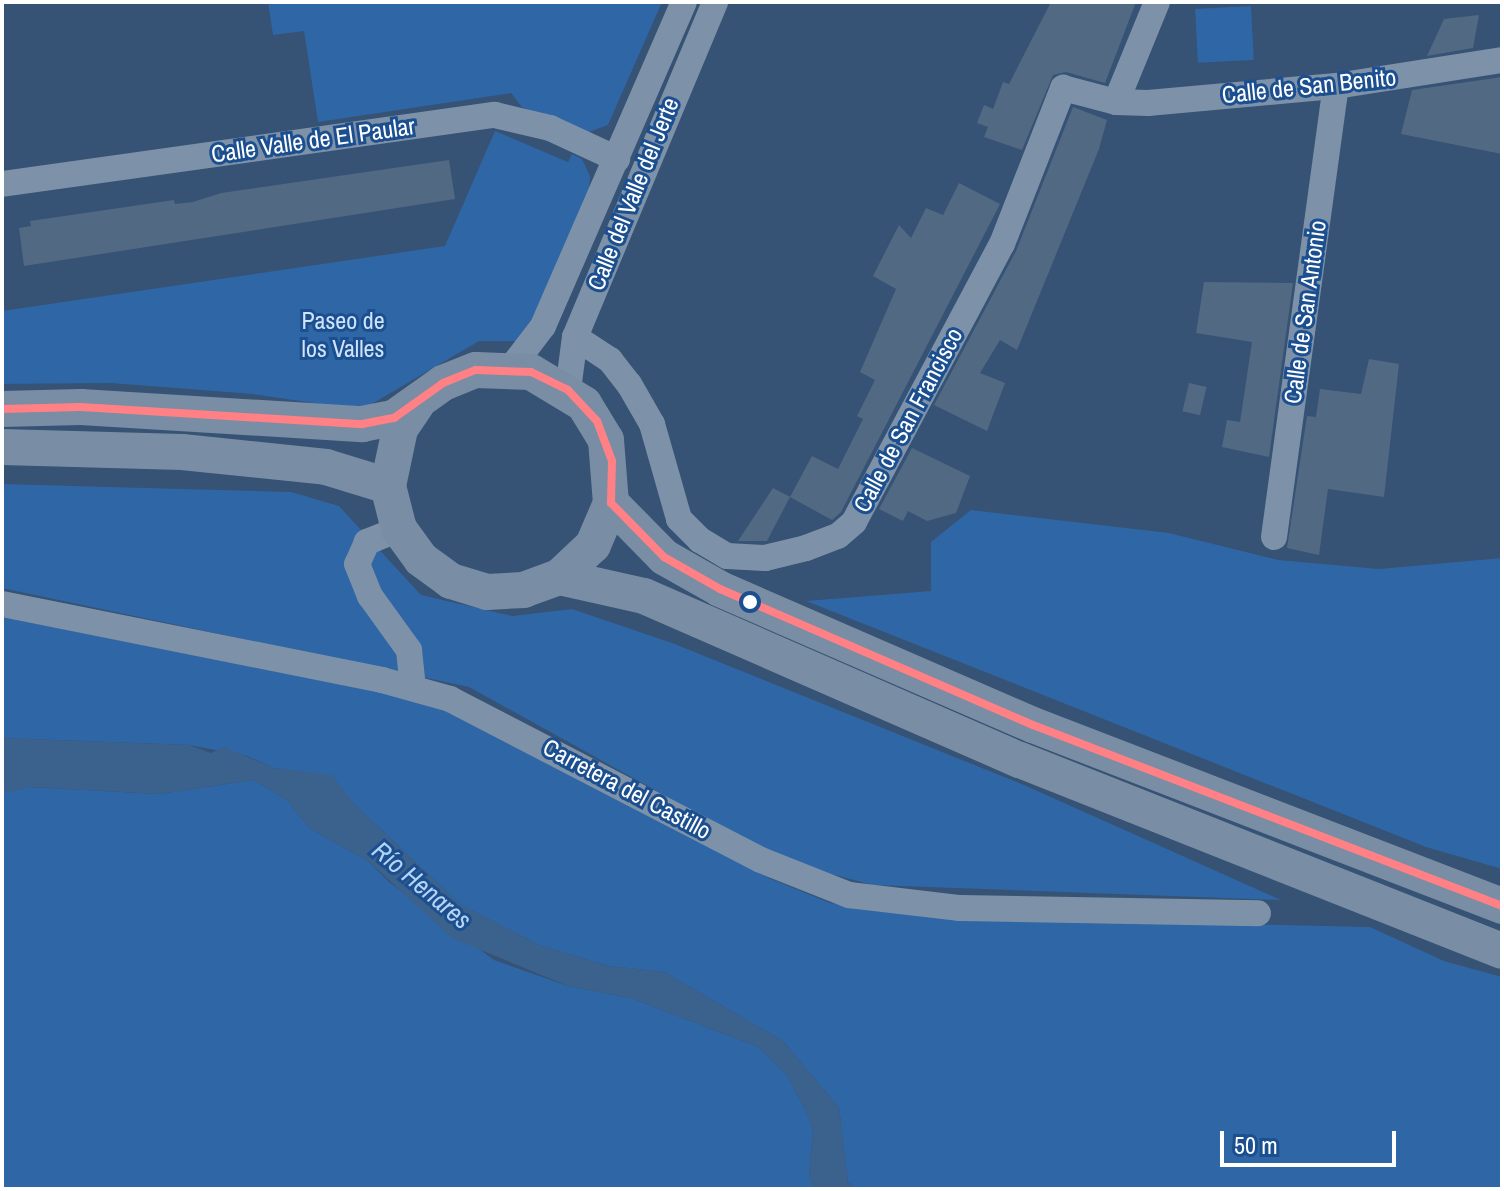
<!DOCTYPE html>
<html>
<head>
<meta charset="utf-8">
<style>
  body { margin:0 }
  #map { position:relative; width:1504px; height:1191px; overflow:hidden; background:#365274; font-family:"Archivo Narrow",sans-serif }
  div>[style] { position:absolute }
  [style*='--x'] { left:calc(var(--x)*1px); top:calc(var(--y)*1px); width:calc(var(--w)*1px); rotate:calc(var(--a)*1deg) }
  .green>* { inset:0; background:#2f66a5; transform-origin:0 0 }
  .water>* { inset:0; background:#3b618d }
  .building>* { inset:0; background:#526984; transform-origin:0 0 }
  .minor>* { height:26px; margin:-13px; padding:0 13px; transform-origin:13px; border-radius:13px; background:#7d92a8 }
  .secondary>* { height:36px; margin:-18px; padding:0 18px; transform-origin:18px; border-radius:18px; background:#798da4 }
  .bus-1>* { height:8px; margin:-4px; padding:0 4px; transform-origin:4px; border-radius:4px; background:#ff8085 }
  .dots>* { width:22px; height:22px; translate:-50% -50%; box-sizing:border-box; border:4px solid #1b4f8f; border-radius:50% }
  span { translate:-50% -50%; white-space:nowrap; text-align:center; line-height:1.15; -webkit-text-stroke:6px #1b4f8f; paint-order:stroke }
  .street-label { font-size:24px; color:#fff }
  .park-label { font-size:24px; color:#cfe3fa }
  .water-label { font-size:26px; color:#b5d3f5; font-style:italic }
  .frame { position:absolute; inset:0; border:4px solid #fff; pointer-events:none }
  .scale { position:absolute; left:1220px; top:1131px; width:176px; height:36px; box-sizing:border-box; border:4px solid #fff; border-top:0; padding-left:10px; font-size:24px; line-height:28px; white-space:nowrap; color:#fff; -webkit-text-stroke:6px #1b4f8f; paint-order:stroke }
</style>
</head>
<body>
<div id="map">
  <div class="green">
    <div style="clip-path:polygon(268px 2px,662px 2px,608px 125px,586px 133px,522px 107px,511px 93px,318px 122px,304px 31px,273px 35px)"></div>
    <div style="left:1251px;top:6px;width:54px;height:56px;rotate:87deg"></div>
    <div style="clip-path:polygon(495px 131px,568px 162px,572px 154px,582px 159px,590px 176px,589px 193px,541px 305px,516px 341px,479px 341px,370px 405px,341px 407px,253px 394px,111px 383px,2px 384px,2px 311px,445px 246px)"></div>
    <div style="clip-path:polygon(2px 484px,291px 492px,339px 506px,421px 595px,512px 616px,572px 609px,672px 643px,1024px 785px,1281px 900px,873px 885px,808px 868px,727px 830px,469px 687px,2px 588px)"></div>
    <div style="clip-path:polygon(971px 510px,1169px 533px,1278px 560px,1379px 569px,1502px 558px,1502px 869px,1426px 847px,806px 601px,931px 591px,931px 542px)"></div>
    <div style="clip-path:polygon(2px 617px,405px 697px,470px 718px,769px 878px,830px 903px,926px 917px,1370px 927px,1444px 961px,1502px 977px,1502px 1189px,856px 1189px,848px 1182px,839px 1108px,783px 1041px,664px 972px,609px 966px,541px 946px,461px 905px,354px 804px,332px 776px,274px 768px,247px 756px,189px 745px,2px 738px)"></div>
    <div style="clip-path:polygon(254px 780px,288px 801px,309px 828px,368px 861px,389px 882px,494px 960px,568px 986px,631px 998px,758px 1047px,786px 1074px,806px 1111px,813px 1130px,809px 1177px,815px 1189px,2px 1189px,2px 793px,30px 787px,159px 794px)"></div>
  </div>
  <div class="water">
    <div style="clip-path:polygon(2px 738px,189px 745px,211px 753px,224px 747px,274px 768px,332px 775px,354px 804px,461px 905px,541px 946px,609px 966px,664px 972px,783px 1041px,839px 1108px,848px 1182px,856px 1189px,815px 1189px,809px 1177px,813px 1131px,806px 1111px,786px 1074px,758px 1047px,631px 998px,568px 986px,452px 938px,368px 861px,309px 828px,288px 801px,254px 780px,159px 794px,31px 787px,2px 793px)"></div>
  </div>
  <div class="building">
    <div style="clip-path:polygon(1051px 2px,1136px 2px,1105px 83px,1066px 72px,1053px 75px,1022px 150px,984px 137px,988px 127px,977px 123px,984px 105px,993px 109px,1003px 82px,1009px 84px)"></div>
    <div style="clip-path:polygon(1479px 15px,1473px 48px,1427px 56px,1444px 19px)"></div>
    <div style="clip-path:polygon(1502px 77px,1502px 154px,1401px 134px,1412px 90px)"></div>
    <div style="clip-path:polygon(1073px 107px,1107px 120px,1099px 149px,1017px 350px,1000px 340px,980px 373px,1005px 383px,987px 431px,934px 405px,1016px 251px)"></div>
    <div style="clip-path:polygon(449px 160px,455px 199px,24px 266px,19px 228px,31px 226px,30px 221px,174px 200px,175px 204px,193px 202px,221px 193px)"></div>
    <div style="clip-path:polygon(959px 183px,1000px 204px,841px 512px,832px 520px,790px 497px,812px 456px,838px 469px,863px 419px,857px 416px,875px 380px,860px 372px,896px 289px,873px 276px,899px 225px,911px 238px,926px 208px,943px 215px)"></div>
    <div style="clip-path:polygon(1204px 282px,1293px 283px,1269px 457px,1222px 447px,1227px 420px,1240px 422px,1252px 342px,1196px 333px)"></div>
    <div style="clip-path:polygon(1369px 359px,1399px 364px,1384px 497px,1328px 489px,1319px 555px,1287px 548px,1307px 416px,1316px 417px,1320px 389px,1361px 394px)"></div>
    <div style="left:1189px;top:383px;width:18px;height:29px;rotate:13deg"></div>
    <div style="clip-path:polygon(912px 448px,970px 476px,956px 513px,927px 521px,908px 511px,903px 521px,879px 509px)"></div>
    <div style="clip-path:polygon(773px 488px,790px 497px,767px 541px,738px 541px)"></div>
  </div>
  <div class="minor">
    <div style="--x:1116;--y:102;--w:108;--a:-67.7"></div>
    <div style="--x:2;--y:184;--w:498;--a:-8"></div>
    <div style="--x:495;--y:115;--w:57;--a:13.3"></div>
    <div style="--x:550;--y:128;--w:74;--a:24.8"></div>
    <div style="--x:575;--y:337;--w:42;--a:33.3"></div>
    <div style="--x:610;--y:360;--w:31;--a:52"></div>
    <div style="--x:629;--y:384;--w:46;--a:60.1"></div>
    <div style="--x:652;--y:424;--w:99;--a:74.1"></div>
    <div style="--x:679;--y:519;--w:30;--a:45"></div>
    <div style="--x:700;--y:540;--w:31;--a:31"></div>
    <div style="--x:727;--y:556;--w:38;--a:3"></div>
    <div style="--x:765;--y:558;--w:42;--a:-13.7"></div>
    <div style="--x:806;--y:548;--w:34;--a:-21"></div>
    <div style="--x:838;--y:536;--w:21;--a:-41"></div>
    <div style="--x:854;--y:522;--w:315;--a:-62"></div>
    <div style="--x:1002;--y:244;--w:168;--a:-68.6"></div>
    <div style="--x:1063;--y:88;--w:55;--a:14.8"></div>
    <div style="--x:1116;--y:102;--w:32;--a:2"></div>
    <div style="--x:1148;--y:103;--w:189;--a:-5.2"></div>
    <div style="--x:1336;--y:86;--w:168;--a:-8.9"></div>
    <div style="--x:511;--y:368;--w:53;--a:-52.7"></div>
    <div style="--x:543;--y:326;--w:353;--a:-66.5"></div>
    <div style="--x:568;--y:390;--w:53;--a:-82.5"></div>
    <div style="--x:575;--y:337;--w:363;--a:-67.3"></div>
    <div style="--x:399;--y:529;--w:35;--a:158"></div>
    <div style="--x:367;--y:542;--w:24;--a:114"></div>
    <div style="--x:357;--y:564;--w:35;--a:68"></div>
    <div style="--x:370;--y:596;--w:67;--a:54.2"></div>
    <div style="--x:409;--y:650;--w:37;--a:84"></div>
    <div style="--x:1274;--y:537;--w:455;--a:-82.2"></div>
    <div style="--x:2;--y:604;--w:388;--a:11.3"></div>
    <div style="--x:382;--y:680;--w:71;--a:15.6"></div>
    <div style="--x:450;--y:699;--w:350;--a:27.4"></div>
    <div style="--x:761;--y:860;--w:95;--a:21.7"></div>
    <div style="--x:849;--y:895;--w:112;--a:6.7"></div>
    <div style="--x:960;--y:908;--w:298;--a:1"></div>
  </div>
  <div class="secondary">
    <div style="--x:2;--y:409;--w:79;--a:-1.5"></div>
    <div style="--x:81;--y:407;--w:282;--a:3.5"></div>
    <div style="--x:362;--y:424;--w:33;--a:-11"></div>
    <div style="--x:394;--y:418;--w:60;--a:-35.5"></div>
    <div style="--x:443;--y:383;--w:35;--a:-22"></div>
    <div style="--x:476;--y:370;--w:55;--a:2.1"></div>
    <div style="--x:531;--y:372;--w:62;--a:31.1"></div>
    <div style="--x:584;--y:404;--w:42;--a:58.6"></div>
    <div style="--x:606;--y:440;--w:63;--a:85.5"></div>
    <div style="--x:611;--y:503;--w:46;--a:113.2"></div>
    <div style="--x:593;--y:545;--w:47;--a:136.7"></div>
    <div style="--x:559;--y:577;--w:37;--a:160"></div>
    <div style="--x:524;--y:590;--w:37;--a:177"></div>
    <div style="--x:487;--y:592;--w:38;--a:-163"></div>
    <div style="--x:451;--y:581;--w:37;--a:-144"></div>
    <div style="--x:421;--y:559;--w:37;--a:-126"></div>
    <div style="--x:399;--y:529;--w:44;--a:-104.3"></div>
    <div style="--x:388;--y:486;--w:58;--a:-78.1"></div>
    <div style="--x:400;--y:429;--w:29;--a:-56"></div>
    <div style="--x:2;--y:447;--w:180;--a:1.6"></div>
    <div style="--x:182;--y:452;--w:145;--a:5.9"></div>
    <div style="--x:326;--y:467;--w:65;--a:17"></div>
    <div style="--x:611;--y:503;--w:76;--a:45.5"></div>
    <div style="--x:664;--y:557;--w:64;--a:29.7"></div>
    <div style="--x:720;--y:589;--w:341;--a:23.5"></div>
    <div style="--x:1033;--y:725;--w:503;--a:21.1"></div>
    <div style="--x:559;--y:577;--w:87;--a:12.6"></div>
    <div style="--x:644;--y:596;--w:410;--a:23.6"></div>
    <div style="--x:1020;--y:760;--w:518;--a:21.62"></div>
  </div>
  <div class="bus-1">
    <div style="--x:2;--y:409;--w:79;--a:-1.5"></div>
    <div style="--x:81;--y:407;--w:282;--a:3.5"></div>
    <div style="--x:362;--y:424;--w:33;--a:-11"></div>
    <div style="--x:394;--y:418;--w:60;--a:-35.5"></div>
    <div style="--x:443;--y:383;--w:35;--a:-22"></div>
    <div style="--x:476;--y:370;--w:55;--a:2.1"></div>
    <div style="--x:531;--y:372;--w:41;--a:25.9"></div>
    <div style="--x:568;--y:390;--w:42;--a:46.9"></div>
    <div style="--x:597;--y:421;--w:43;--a:69.4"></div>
    <div style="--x:612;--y:461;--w:42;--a:91.4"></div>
    <div style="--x:611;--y:503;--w:76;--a:45.5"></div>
    <div style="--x:664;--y:557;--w:64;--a:29.7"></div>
    <div style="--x:720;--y:589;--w:341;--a:23.5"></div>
    <div style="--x:1033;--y:725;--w:503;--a:21.1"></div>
  </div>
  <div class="dots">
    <div style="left:750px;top:602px;background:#fff"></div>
  </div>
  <div class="street-label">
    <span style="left:1309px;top:86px;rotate:-6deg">Calle de San Benito</span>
    <span style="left:313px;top:140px;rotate:-8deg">Calle Valle de El Paular</span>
    <span style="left:633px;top:194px;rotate:-68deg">Calle del Valle del Jerte</span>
    <span style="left:1305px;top:312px;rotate:-82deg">Calle de San Antonio</span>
    <span style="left:908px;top:420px;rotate:-62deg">Calle de San Francisco</span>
    <span style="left:627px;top:789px;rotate:28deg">Carretera del Castillo</span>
  </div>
  <div class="park-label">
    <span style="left:343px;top:335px">Paseo de<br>los Valles</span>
  </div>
  <div class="water-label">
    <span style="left:422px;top:885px;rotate:40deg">Río Henares</span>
  </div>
  <div class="frame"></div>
  <div class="scale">50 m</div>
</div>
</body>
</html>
